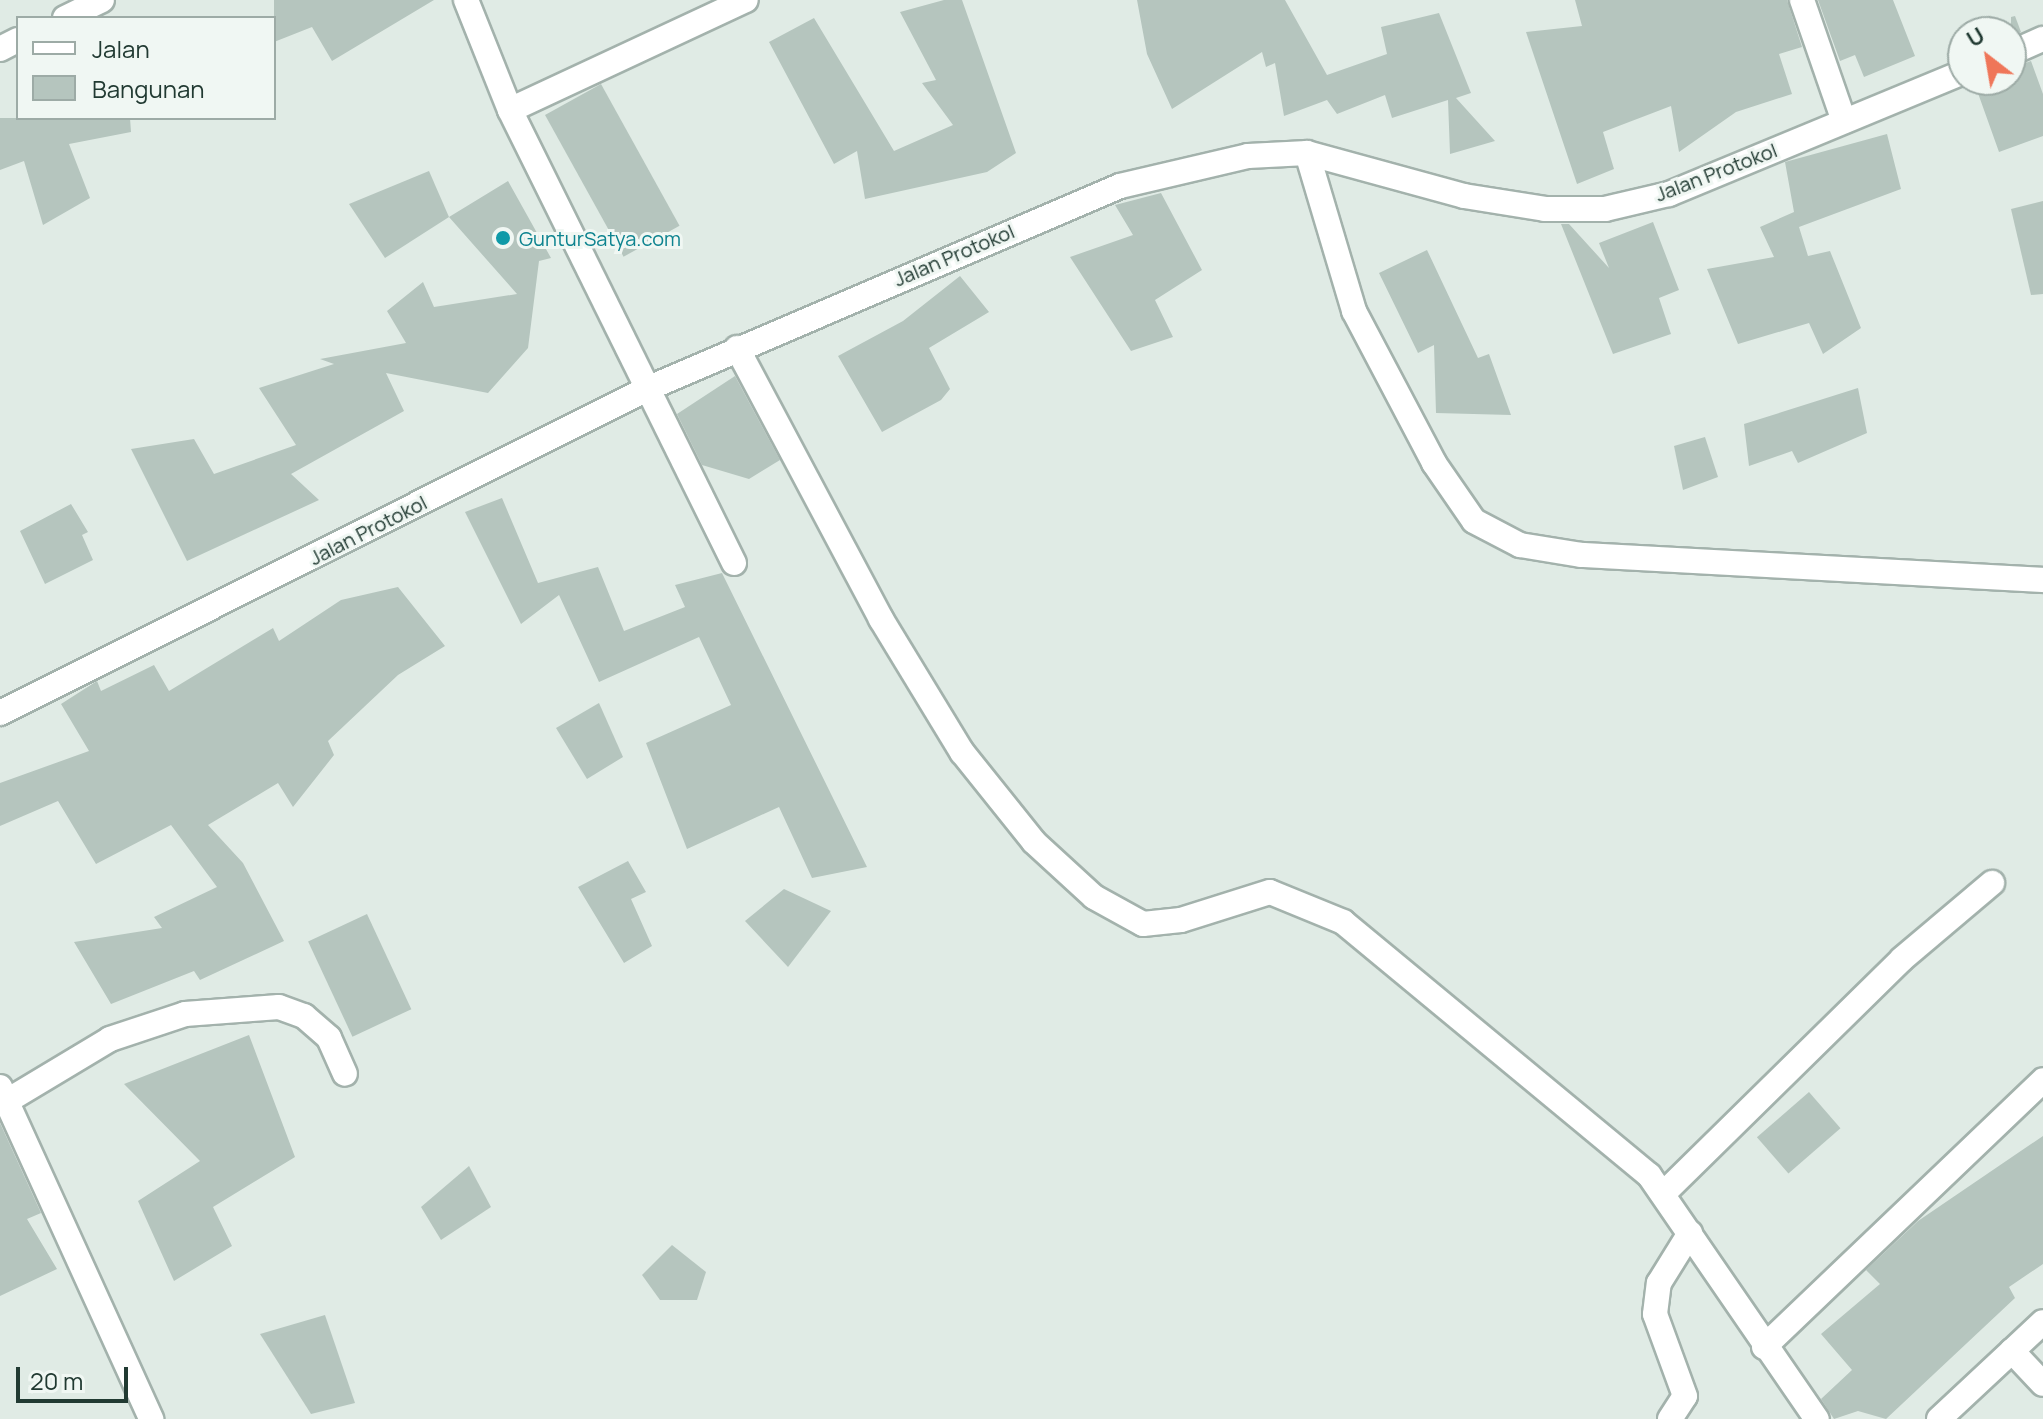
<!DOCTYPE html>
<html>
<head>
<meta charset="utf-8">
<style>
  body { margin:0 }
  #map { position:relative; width:2043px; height:1419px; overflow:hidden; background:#e0ebe5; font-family:Manrope,sans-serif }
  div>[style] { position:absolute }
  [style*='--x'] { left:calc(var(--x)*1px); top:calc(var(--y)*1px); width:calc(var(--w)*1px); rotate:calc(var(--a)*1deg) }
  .building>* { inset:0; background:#b5c5be; transform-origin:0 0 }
  .roads { filter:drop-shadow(2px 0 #a3b2ac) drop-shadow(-2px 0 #a3b2ac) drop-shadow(0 2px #a3b2ac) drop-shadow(0 -2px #a3b2ac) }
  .minor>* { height:24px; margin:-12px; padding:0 12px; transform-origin:12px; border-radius:12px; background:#fff }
  .tertiary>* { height:24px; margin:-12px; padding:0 12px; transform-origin:12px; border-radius:12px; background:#fff }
  .dots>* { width:22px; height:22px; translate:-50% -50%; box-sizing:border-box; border:4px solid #f0f7f3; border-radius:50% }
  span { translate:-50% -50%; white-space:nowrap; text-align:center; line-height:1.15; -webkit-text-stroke:6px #f0f7f3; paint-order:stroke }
  .street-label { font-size:20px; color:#213a32 }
  .culture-label { font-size:20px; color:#0d838f }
  .left { translate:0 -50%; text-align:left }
  .legend { position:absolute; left:16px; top:16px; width:260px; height:104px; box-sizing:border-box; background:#f0f7f3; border:2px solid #9daba6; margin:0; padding:10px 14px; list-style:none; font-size:24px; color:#213a32 }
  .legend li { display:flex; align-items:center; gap:16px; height:40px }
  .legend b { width:40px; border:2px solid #9daba6 }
  .north { position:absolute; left:1947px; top:16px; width:80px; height:80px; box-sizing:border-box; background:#f0f7f3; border:2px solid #9daba6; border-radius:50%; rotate:329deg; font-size:22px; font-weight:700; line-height:32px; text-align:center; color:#213a32 }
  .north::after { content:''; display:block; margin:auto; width:28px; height:36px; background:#ef7659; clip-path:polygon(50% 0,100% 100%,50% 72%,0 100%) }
  .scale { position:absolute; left:16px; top:1367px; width:112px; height:36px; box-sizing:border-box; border:4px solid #213a32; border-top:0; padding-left:10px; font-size:24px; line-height:28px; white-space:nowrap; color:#213a32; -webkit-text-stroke:6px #f0f7f3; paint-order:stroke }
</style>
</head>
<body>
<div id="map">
  <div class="building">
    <div style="clip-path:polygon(274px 0,434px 0,332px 61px,312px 27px,274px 42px)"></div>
    <div style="clip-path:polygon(944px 0,962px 0,1016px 153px,987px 172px,865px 199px,857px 151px,834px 164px,769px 42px,814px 18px,894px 151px,953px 125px,922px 83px,936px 80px,900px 12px)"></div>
    <div style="clip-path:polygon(1137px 0,1285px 0,1327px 75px,1387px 54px,1381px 27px,1439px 13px,1471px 93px,1456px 98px,1495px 141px,1450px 154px,1448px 100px,1392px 118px,1385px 95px,1337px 114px,1327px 100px,1284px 116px,1275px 63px,1266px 67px,1262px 52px,1172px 109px,1147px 54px)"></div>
    <div style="clip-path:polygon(1575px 0,1787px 0,1802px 47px,1779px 54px,1792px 94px,1736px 112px,1679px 152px,1671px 106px,1603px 132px,1614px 169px,1577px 184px,1526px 32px,1582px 26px)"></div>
    <div style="clip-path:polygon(1818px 0,1893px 0,1915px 56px,1864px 77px,1855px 55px,1840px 61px)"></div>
    <div style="clip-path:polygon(2015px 16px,2021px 32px,2011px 37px,2011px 17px)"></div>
    <div style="clip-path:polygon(2031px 61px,2043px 94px,2043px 136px,1999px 152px,1974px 82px,2011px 80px,2011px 68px)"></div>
    <div style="left:601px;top:84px;width:162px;height:64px;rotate:61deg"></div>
    <div style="clip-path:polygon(0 118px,130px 118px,131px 132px,69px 144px,90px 198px,43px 225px,24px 161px,0 170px)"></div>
    <div style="clip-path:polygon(1887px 134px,1901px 189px,1799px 227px,1808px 256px,1830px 251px,1861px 328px,1823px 354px,1809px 323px,1738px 344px,1707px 269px,1774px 257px,1760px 227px,1794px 212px,1785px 162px)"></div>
    <div style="clip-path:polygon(429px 171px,449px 217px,385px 258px,349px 204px)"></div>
    <div style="clip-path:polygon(508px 181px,551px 258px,539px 261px,528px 348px,488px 393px,386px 373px,404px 411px,291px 474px,319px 500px,187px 561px,131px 449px,194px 439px,214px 474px,296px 445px,259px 388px,334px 364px,320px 359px,406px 343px,387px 311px,423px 282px,434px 307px,517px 294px,449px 217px)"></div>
    <div style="clip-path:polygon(1161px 193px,1202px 270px,1155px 300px,1173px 337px,1131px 351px,1070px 257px,1133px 235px,1115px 205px)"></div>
    <div style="clip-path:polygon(2043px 201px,2043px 294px,2031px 295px,2011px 209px)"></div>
    <div style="clip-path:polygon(1653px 222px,1679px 290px,1659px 298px,1671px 334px,1613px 354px,1561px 224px,1569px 224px,1609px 268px,1599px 243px)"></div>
    <div style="clip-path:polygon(1427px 250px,1478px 358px,1489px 354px,1511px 415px,1436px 413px,1434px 345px,1418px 353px,1379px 273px)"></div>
    <div style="clip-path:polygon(960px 276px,989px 312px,929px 348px,950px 389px,941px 400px,882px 432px,838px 356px,903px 321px)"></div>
    <div style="clip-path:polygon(735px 376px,780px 460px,749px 479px,702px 465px,677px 414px)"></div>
    <div style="clip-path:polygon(1858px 388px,1867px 433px,1798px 463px,1792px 451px,1749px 466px,1744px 424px)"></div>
    <div style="clip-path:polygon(1705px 437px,1718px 477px,1683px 490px,1674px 446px)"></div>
    <div style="clip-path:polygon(502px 498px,538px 583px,598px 567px,624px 631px,685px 607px,675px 585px,722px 573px,867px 867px,812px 878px,779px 807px,687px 849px,646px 743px,731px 705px,699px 637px,599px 682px,559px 595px,521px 624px,465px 512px)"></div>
    <div style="clip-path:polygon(71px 504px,88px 532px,82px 535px,93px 560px,45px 584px,20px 531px)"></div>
    <div style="clip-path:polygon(398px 587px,445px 646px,398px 675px,328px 741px,334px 755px,293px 807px,278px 783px,208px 825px,243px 863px,284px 941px,200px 980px,194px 971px,111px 1004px,74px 942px,162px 928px,154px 917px,217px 887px,171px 825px,96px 864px,58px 801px,0 826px,0 783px,89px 751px,61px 704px,97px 681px,101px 691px,154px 665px,169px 691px,273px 628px,279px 641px,341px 600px)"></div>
    <div style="clip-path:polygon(599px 703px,623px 757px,587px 779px,556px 728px)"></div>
    <div style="clip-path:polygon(628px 861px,646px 892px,631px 899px,652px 946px,624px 963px,578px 887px)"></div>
    <div style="clip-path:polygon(784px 889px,831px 911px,788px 967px,745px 921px)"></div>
    <div style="left:367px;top:914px;width:105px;height:65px;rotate:65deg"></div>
    <div style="clip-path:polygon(249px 1035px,295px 1157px,213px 1207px,232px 1246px,174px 1281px,138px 1201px,200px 1161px,124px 1084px)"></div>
    <div style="left:1809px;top:1092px;width:48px;height:69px;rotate:49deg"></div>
    <div style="clip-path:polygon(0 1123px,41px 1213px,27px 1219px,57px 1269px,0 1296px)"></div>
    <div style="clip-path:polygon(2043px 1136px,2043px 1264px,2009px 1287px,2015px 1298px,1886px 1419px,1858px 1411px,1834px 1419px,1821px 1399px,1852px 1370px,1821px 1334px,1880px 1284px,1866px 1270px,1918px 1221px)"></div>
    <div style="clip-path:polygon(469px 1166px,491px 1207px,441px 1240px,421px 1207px)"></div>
    <div style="clip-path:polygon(672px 1245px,706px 1272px,697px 1300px,660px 1300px,642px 1275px)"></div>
    <div style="clip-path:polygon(325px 1315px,355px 1403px,311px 1414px,260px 1334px)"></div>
  </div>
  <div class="roads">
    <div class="minor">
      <div style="--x:466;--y:0;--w:118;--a:68.2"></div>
      <div style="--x:1802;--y:0;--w:128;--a:70.9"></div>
      <div style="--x:65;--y:18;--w:41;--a:-25.9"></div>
      <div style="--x:0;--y:49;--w:20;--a:-27"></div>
      <div style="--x:1307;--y:153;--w:165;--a:73.4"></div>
      <div style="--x:1354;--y:311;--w:172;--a:62.2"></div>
      <div style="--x:1434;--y:463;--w:70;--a:55.4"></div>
      <div style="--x:1474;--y:521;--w:52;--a:27.6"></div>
      <div style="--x:1520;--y:545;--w:63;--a:9.2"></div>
      <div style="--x:1582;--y:555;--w:462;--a:3.1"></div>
      <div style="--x:737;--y:348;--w:307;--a:62"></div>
      <div style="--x:881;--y:619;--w:156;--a:58.7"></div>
      <div style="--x:962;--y:752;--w:115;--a:51.3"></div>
      <div style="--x:1034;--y:842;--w:81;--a:42.5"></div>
      <div style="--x:1094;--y:897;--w:56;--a:28.9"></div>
      <div style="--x:1143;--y:924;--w:38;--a:-6"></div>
      <div style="--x:1181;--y:920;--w:93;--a:-17.5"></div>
      <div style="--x:1270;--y:892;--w:79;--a:22.3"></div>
      <div style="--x:1343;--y:922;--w:397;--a:39.6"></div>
      <div style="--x:1649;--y:1175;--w:296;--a:55.5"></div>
      <div style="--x:734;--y:563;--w:505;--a:-116.31"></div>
      <div style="--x:510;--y:110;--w:260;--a:-25"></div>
      <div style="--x:0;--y:1087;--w:365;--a:65.5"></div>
      <div style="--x:7;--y:1101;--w:120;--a:-31"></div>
      <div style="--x:110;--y:1039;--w:79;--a:-18.4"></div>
      <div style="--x:185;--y:1014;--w:94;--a:-4.3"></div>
      <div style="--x:279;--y:1007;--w:27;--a:20"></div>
      <div style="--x:304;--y:1016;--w:33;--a:41"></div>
      <div style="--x:329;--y:1038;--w:39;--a:66"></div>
      <div style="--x:1663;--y:1194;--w:335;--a:-44.5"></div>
      <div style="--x:1902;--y:959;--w:118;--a:-40.2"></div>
      <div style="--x:1764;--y:1347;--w:386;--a:-43.7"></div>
      <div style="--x:2012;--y:1351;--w:42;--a:-43.1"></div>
      <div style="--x:1670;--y:1419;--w:27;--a:-57"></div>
      <div style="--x:1685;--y:1396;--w:87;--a:-110.1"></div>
      <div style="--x:1655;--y:1314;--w:31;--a:-83"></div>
      <div style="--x:1659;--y:1283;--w:59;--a:-58.2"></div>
      <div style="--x:1939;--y:1419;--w:100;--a:-43"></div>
      <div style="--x:2012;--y:1351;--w:45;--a:46.8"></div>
    </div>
    <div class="tertiary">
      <div style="--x:2011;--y:53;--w:35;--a:-24"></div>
      <div style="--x:0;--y:713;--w:726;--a:-26.6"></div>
      <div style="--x:649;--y:388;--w:512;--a:-23.21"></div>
      <div style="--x:1120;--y:186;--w:131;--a:-13.2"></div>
      <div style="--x:1248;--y:156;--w:59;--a:-2.9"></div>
      <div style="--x:1307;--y:153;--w:163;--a:15.3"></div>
      <div style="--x:1464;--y:196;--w:82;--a:9.1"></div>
      <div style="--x:1545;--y:209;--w:60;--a:0"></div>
      <div style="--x:1605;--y:209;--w:66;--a:-13.2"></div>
      <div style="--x:1669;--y:194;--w:318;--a:-22.5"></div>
    </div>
  </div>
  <div class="dots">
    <div style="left:503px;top:238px;background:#0f9aa8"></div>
  </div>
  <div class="street-label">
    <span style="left:1716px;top:172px;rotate:-21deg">Jalan Protokol</span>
    <span style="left:954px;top:255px;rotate:-23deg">Jalan Protokol</span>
    <span style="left:368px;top:530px;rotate:-27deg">Jalan Protokol</span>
  </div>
  <div class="culture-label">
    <span class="left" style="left:519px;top:238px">GunturSatya.com</span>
  </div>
  <ul class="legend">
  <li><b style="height:10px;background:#fff"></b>Jalan</li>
  <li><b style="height:22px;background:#b5c5be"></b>Bangunan</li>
  </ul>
  <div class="north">U</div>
  <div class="scale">20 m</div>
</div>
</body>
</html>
